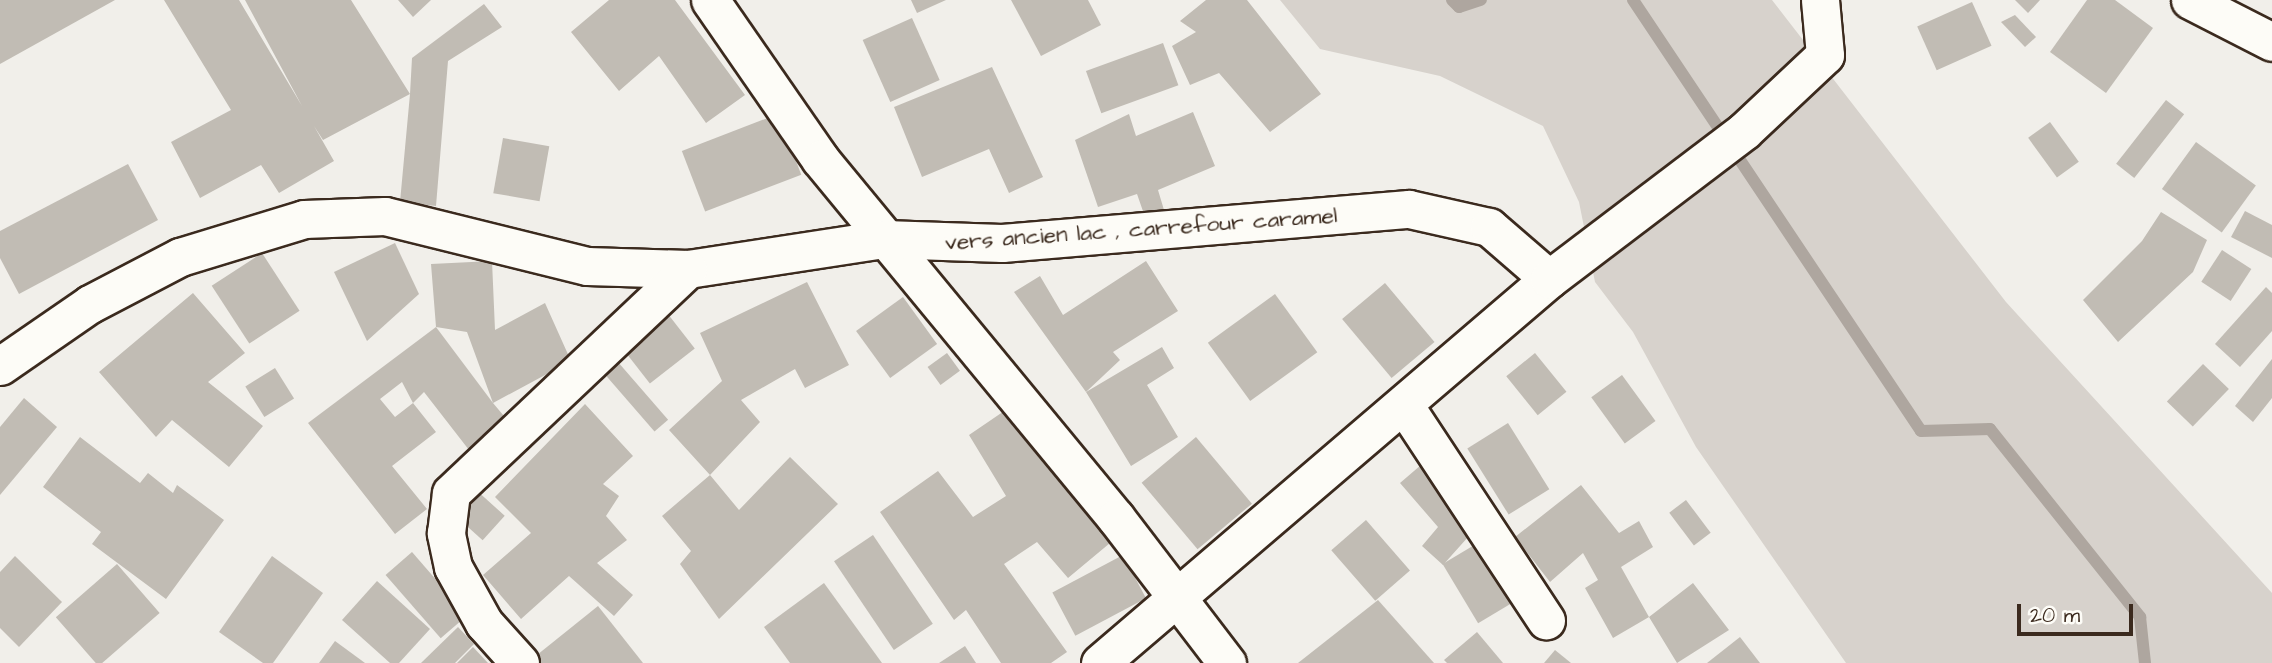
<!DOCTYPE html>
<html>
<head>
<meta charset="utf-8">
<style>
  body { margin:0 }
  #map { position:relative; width:2272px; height:663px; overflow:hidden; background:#f1efea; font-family:"Architects Daughter",sans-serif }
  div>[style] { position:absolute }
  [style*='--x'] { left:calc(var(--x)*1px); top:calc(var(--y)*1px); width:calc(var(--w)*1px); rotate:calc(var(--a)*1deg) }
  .green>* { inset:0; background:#d7d2cc }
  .stream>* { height:12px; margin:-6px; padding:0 6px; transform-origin:6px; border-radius:6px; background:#aea69f }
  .building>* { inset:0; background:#c1bcb4; transform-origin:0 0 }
  .roads { filter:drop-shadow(2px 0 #3b2a1e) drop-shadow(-2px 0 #3b2a1e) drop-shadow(0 2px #3b2a1e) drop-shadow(0 -2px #3b2a1e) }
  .minor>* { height:37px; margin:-18.5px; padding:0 18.5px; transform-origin:18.5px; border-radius:18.5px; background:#fdfcf7 }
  span { translate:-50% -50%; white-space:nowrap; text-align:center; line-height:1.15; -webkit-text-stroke:5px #fdfcf7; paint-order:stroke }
  .street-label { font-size:23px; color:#3b2a1e }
  .scale { position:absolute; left:2017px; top:604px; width:116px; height:32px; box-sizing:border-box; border:4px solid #3b2a1e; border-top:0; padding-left:9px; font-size:21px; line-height:24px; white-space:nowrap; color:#3b2a1e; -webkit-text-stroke:5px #fdfcf7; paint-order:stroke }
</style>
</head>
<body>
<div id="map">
  <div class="green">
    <div style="clip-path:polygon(1280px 0,1772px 0,2006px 302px,2272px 593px,2272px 663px,1846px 663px,1696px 447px,1633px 332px,1595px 282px,1579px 202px,1543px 126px,1440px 76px,1320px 49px)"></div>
  </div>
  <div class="stream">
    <div style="--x:1452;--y:0;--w:10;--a:45"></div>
    <div style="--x:1459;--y:7;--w:23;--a:-18"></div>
    <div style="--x:1633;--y:0;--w:518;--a:56.25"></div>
    <div style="--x:1921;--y:431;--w:69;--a:-1.7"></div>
    <div style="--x:1990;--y:429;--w:241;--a:51.4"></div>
    <div style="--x:2140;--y:617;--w:46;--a:83.8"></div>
  </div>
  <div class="building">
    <div style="clip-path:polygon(0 0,115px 0,0 64px)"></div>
    <div style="clip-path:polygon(164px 0,239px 0,302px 106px,245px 0,351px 0,410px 94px,412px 58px,484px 4px,502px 27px,448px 61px,436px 206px,400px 202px,410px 94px,323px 140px,314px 126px,334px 161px,279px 193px,261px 165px,200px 198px,171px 142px,231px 110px)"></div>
    <div style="clip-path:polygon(398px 0,431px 0,413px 17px)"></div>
    <div style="clip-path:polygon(609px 0,675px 0,745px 95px,706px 123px,659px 56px,619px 91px,571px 32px)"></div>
    <div style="clip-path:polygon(911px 0,946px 0,917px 13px)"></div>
    <div style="clip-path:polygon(1011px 0,1088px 0,1101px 25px,1041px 56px)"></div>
    <div style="clip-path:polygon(1206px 0,1247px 0,1321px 94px,1270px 132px,1219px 73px,1190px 85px,1172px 46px,1196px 32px,1180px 21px)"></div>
    <div style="clip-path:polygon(2015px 0,2040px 0,2028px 13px)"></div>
    <div style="clip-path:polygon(2087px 0,2115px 0,2153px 28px,2106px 93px,2050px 52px)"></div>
    <div style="left:1972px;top:2px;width:48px;height:60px;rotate:66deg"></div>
    <div style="clip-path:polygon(2015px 15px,2036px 37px,2025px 47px,2001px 22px)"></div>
    <div style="left:912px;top:18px;width:68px;height:54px;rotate:66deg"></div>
    <div style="left:1163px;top:43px;width:45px;height:82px;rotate:70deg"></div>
    <div style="clip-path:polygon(992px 67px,1043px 177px,1009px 193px,989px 149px,922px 177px,894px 107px)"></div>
    <div style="left:2166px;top:100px;width:23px;height:81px;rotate:38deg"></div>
    <div style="clip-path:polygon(1193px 112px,1215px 166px,1158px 190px,1164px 210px,1145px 217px,1137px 194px,1098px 207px,1075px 140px,1129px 114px,1136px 136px)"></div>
    <div style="left:778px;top:114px;width:65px;height:103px;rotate:69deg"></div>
    <div style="left:2050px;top:122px;width:49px;height:27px;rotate:54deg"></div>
    <div style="left:503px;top:138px;width:47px;height:56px;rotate:10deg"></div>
    <div style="left:2196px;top:142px;width:74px;height:58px;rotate:36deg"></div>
    <div style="clip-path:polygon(128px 164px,158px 220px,19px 294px,0 258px,0 231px)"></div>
    <div style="clip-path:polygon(2245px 211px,2272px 225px,2272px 258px,2231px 237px)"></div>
    <div style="clip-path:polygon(2161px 212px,2207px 240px,2193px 272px,2118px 342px,2083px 300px,2142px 241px)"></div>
    <div style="clip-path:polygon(395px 243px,419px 294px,367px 341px,334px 272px)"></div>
    <div style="left:2222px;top:250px;width:35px;height:38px;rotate:33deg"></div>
    <div style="left:262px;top:253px;width:69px;height:60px;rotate:57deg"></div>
    <div style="clip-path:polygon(evenodd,492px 261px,495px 330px,545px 303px,571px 361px,493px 403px,514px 428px,476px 459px,424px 392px,413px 403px,436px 432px,392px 466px,427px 509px,395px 534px,308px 423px,436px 327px,493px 403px,467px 332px,436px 327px,431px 264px,492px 261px,402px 382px,413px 403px,395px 417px,380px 399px,402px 382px)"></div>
    <div style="clip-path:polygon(1146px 261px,1178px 311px,1113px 352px,1120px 360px,1086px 392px,1014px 292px,1040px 276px,1063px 315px)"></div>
    <div style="clip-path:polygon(807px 282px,849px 365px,805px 388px,795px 369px,741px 400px,760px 422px,710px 475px,669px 430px,722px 381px,700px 333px)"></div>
    <div style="left:1385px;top:283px;width:77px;height:56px;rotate:50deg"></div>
    <div style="clip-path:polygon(2266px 287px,2272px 293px,2272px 331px,2240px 367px,2215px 344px)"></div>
    <div style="clip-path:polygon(193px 293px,245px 353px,208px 382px,263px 426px,229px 467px,172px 420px,156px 437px,99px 372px)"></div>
    <div style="left:1275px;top:294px;width:72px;height:83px;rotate:54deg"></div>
    <div style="left:903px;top:297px;width:58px;height:58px;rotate:54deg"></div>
    <div style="left:664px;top:309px;width:50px;height:57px;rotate:52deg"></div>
    <div style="clip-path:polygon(1162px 347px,1174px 368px,1147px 385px,1178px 437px,1131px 466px,1086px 392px)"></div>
    <div style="left:947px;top:353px;width:22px;height:24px;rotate:54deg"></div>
    <div style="left:1535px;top:353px;width:50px;height:37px;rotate:51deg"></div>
    <div style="left:611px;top:354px;width:87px;height:18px;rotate:49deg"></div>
    <div style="clip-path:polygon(2272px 359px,2272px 398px,2253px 422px,2235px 406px)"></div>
    <div style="left:2203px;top:364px;width:36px;height:52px;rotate:44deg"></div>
    <div style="left:275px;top:368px;width:36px;height:35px;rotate:58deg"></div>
    <div style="left:1622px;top:375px;width:57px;height:38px;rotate:54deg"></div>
    <div style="clip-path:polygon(24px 398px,57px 427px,0 495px,0 427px)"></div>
    <div style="clip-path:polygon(585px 404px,633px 456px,603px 484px,619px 496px,606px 516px,627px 540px,597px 563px,633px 595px,614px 616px,569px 576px,521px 619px,483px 575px,531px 533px,495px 497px)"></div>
    <div style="clip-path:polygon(1013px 405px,1116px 538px,1068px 578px,1037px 542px,1004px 564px,1067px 652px,1051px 663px,1001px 663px,966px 610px,954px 620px,880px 512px,938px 471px,973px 517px,1006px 496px,969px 435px)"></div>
    <div style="left:1508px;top:423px;width:78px;height:48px;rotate:58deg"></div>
    <div style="clip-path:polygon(80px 437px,140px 483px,148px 473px,173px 493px,177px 485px,224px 520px,166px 599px,92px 544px,101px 532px,43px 487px)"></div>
    <div style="left:1196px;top:437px;width:87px;height:71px;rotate:50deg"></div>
    <div style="clip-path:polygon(790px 457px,838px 504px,719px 619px,680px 564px,691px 551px,662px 516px,710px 475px,739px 510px)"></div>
    <div style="clip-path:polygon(1421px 465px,1477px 527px,1443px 565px,1422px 546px,1438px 527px,1400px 483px)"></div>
    <div style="clip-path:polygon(1581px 485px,1619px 533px,1639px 521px,1653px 547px,1621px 567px,1649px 617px,1693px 583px,1729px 630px,1677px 663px,1649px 617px,1613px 638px,1585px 588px,1598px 580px,1583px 553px,1550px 582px,1515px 537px)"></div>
    <div style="left:475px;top:489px;width:40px;height:33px;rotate:42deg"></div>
    <div style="left:1686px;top:500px;width:41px;height:21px;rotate:53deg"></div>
    <div style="left:1366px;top:520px;width:67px;height:46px;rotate:49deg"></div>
    <div style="left:873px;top:535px;width:107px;height:47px;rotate:56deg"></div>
    <div style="left:1476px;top:544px;width:69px;height:39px;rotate:59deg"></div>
    <div style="left:412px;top:552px;width:84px;height:35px;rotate:49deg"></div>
    <div style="left:1123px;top:555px;width:49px;height:80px;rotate:62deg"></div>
    <div style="clip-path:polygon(15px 556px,62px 602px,19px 647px,0 628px,0 572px)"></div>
    <div style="clip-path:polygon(272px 556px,323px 593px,273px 663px,263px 663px,219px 632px)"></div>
    <div style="left:117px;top:564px;width:65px;height:81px;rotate:49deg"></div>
    <div style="clip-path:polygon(377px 581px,430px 629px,399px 663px,390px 663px,342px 620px)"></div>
    <div style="clip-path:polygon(824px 583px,882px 663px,790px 663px,764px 627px)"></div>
    <div style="clip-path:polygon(1378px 600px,1434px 663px,1298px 663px)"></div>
    <div style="clip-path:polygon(598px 606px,643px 663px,535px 663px,532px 659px)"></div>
    <div style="clip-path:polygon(458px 627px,474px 644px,455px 663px,421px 663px)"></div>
    <div style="clip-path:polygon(1477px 632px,1503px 663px,1447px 663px,1444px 660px)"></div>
    <div style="clip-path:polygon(1740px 637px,1760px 663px,1707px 663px)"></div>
    <div style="clip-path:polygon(335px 641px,365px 663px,319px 663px)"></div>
    <div style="clip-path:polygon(965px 646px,976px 663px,939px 663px)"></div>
    <div style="clip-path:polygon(473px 647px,488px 663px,457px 663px)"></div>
    <div style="clip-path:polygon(1555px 650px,1571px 663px,1544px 663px)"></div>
  </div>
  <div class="roads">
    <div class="minor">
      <div style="--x:710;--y:0;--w:193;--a:55.3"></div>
      <div style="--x:820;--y:159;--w:465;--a:50.5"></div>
      <div style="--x:1116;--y:518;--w:183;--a:52.6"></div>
      <div style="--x:2190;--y:0;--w:92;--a:27.1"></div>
      <div style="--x:0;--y:366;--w:109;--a:-34.6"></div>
      <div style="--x:90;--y:304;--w:102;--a:-27.6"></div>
      <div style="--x:180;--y:257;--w:130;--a:-17"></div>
      <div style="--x:304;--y:219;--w:81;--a:-2.1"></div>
      <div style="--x:385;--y:216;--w:208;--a:13.9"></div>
      <div style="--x:587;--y:266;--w:101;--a:1.7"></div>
      <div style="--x:688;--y:269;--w:198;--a:-8.7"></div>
      <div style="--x:884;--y:239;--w:118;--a:1.9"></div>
      <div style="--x:1002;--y:243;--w:408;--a:-4.8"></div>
      <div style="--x:1409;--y:209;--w:82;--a:12.7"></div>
      <div style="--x:1489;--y:227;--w:79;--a:40.9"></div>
      <div style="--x:1404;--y:405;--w:258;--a:56.6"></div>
      <div style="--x:520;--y:663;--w:54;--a:-132"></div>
      <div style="--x:484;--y:623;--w:64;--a:-119"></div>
      <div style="--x:453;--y:567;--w:35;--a:-102"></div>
      <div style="--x:446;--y:533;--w:40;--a:-82.9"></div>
      <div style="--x:451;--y:493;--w:326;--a:-43.4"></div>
      <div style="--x:1100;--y:663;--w:591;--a:-40.54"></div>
      <div style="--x:1549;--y:279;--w:245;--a:-37.2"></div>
      <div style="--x:1744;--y:131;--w:111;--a:-43.2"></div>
      <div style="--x:1825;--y:55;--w:55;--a:-95.2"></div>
    </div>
  </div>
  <div class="street-label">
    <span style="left:1141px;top:229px;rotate:-4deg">vers ancien lac , carrefour caramel</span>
  </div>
  <div class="scale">20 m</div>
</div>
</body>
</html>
